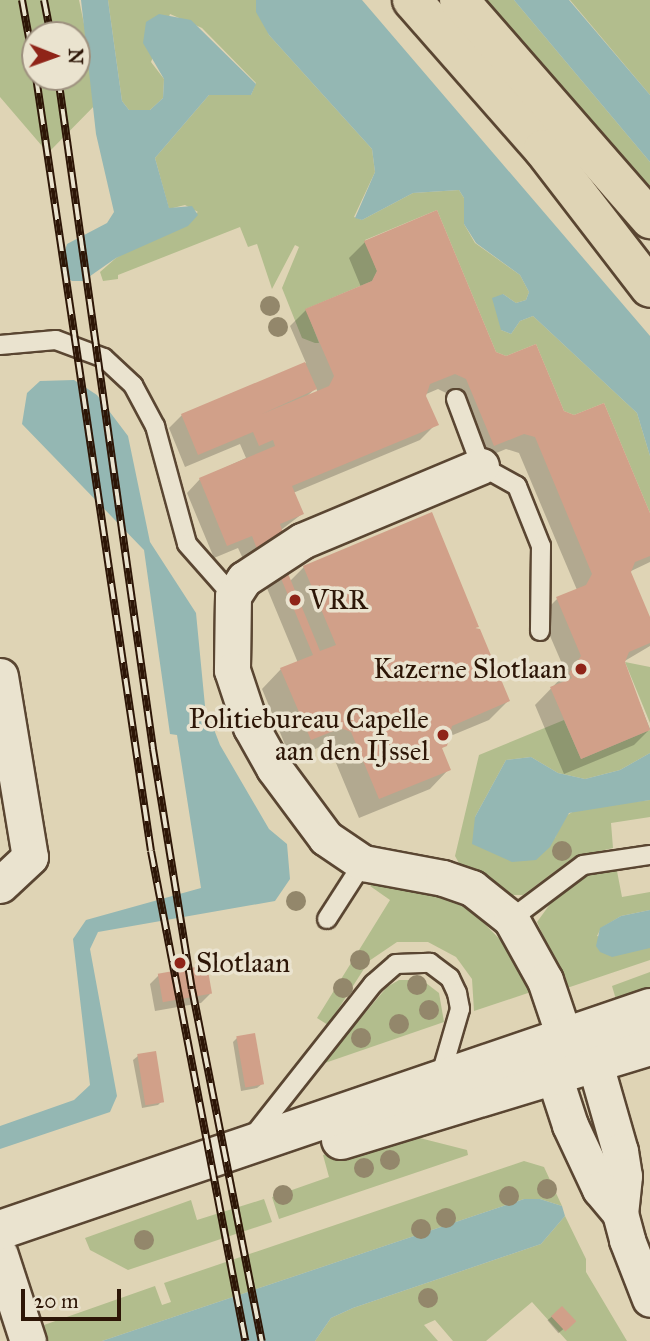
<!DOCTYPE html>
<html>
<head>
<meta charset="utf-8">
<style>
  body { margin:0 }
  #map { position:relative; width:650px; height:1341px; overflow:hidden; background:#dfd4b5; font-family:"IM FELL Great Primer",serif }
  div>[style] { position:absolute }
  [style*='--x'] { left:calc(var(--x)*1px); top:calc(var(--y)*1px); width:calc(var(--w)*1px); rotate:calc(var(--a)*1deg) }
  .green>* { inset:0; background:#b2bd8d }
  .water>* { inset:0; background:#94b7b3 }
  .shadow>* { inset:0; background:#0003; transform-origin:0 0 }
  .building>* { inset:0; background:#d1a089; transform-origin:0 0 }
  .roads { filter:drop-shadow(2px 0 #5a4632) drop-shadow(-2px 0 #5a4632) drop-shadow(0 2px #5a4632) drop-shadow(0 -2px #5a4632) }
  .service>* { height:18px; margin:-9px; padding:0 9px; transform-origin:9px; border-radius:9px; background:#eae3cf }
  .minor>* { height:35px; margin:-17.5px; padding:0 17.5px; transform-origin:17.5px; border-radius:17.5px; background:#eae3cf }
  .tertiary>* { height:38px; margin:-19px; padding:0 19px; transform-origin:19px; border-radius:19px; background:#eae3cf }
  .primary>* { height:38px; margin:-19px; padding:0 19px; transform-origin:19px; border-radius:19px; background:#dfd4b5 }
  .rail>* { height:8px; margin-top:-4px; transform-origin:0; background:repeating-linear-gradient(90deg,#eae3cf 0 16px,#2d1607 0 32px); box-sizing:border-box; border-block:2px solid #2d1607 }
  .trees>* { width:20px; height:20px; margin:-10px; border-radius:50%; background:#93876b }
  .dots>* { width:19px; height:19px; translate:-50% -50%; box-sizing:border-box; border:4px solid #eae3cf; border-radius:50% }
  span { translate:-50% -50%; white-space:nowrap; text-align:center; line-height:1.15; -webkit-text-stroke:7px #eae3cf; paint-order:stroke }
  .poi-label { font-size:28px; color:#2d1607 }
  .left { translate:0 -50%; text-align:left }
  .right { translate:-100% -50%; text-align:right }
  .north { position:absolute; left:21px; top:21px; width:70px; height:70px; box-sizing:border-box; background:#eae3cf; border:2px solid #9e917f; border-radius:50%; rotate:91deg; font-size:19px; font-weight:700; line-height:28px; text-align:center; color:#2d1607 }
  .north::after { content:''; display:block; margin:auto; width:24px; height:32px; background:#8f2418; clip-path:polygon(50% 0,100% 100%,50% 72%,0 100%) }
  .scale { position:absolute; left:21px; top:1289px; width:100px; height:32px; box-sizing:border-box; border:4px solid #2d1607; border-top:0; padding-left:9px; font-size:21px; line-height:24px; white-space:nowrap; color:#2d1607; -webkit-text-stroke:5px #eae3cf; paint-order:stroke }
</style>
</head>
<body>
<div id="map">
  <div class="green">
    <div style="clip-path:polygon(evenodd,0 0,79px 0,100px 100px,48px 153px,0 97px,0 0,35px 35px,77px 35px,77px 77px,35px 77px,35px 35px)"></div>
    <div style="clip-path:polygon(108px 0,256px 0,269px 35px,372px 149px,375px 172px,354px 217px,362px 220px,413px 193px,459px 190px,464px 198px,464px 224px,475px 243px,520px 275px,529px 292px,526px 300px,516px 303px,503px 294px,501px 330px,511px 334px,520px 321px,533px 316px,637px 413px,650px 456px,650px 513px,604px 403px,574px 415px,564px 411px,536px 344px,506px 356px,496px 352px,437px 210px,365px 240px,377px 271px,372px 281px,306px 309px,319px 343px,315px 343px,302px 338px,282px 288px,299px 247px,295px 245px,272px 289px,257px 244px,248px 247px,240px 227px,118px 275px,118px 279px,103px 281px,100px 272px,116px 258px,198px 212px,185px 205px,169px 209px,155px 158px,209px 95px,251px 95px,256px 83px,202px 28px,170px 14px,151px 62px,164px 79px,163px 98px,150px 110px,129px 110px,122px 101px)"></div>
    <div style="clip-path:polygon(472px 0,514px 0,650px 162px,650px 191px)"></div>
    <div style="clip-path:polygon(570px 0,650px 0,650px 95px)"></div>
    <div style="clip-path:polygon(625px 662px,650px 667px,650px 723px)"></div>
    <div style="clip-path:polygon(564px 720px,581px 759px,650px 730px,650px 753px,620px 770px,585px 779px,558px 773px,531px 757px,506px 760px,475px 817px,555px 838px,564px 817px,579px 808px,650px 800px,650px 817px,611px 823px,613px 848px,574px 857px,523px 895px,509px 895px,460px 865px,455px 856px,479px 755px)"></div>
    <div style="clip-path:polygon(617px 871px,622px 897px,650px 892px,650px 910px,621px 916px,601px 928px,597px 936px,650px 948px,650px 960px,567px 988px,537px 922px,553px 900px,586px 875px)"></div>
    <div style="clip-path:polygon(375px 882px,438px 893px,473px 912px,517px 957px,531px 992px,474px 1011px,472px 979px,456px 957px,428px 942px,397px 942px,369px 961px,328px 1025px,317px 1018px,390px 900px,370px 886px)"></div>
    <div style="clip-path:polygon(650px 972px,650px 991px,617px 1003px,612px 986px)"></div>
    <div style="clip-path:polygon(399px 980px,422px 980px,439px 993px,444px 1022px,322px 1064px,387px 987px)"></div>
    <div style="clip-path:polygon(396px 1132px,467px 1150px,468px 1155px,279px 1219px,272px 1197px,329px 1177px,323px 1155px)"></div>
    <div style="clip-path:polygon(524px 1161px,544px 1167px,562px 1206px,540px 1199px,524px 1199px,102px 1341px,48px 1341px,44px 1325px,155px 1286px,162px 1305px,171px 1302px,164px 1283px)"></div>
    <div style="clip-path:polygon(264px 1199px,272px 1222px,128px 1270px,90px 1250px,85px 1238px,191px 1200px,197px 1220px)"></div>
    <div style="clip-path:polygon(565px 1216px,586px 1259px,586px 1272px,627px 1341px,567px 1341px,532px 1302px,486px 1341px,453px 1341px,435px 1320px,424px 1325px,438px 1341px,315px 1341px,331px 1318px,353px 1308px,541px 1244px)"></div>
  </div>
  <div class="water">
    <div style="clip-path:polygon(81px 0,108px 0,122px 101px,129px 110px,150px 110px,163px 98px,164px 79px,143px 43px,146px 22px,159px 14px,191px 20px,256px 84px,251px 95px,209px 95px,155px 158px,169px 208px,192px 206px,198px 215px,188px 226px,116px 258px,83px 281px,72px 281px,62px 274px,61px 264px,67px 244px,107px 223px,114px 212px,96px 134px)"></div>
    <div style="clip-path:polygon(256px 0,362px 0,650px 336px,650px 456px,637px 413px,533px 316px,520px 321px,511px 334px,501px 330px,492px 298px,503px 294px,516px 303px,526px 300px,529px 292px,520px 275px,476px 243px,464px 224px,464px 198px,459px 190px,413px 193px,362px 220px,355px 218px,375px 172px,372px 149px,269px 35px,256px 12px)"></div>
    <div style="clip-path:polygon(514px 0,569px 0,650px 95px,650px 162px)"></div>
    <div style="clip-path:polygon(74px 380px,97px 395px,128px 436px,150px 542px,196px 613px,205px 706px,220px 745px,269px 829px,287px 844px,290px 879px,275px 901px,98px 932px,90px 949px,117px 1096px,110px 1112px,0 1149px,0 1126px,74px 1100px,90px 1085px,73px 939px,86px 920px,201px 888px,177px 735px,170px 734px,144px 550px,22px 424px,27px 393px,40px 381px)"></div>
    <div style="clip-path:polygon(650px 753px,650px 800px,569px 813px,550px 847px,536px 860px,512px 862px,472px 844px,475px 817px,506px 760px,531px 757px,558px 773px,585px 779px,620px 770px)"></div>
    <div style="clip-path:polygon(650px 910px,650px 948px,612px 957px,600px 952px,596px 946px,600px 928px,621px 916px)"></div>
    <div style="clip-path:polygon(524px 1199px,540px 1199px,562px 1206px,565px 1216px,541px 1244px,353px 1308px,331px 1318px,315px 1341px,102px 1341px)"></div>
  </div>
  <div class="shadow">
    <div style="clip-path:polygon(evenodd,365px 242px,563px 412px,650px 517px,650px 562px,629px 572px,650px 622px,650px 646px,623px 662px,650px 729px,634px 745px,564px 774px,535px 705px,566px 673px,541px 615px,557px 599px,577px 590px,519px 453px,506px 449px,477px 461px,450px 395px,438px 389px,424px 395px,436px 424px,420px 440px,293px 493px,302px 514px,281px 530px,275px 546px,290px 581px,304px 567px,431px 515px,477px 626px,474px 630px,508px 701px,489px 720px,448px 737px,441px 750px,449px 769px,430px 789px,359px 818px,331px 751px,320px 747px,291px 759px,262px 689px,281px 669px,298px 663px,254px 557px,244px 561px,238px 548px,214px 558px,187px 493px,200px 479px,246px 458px,240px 444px,185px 467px,169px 428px,182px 415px,306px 363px,290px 326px,306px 310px,361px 287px,349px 258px,365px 242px,316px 388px,318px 393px,306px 397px,316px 388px)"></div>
    <div style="clip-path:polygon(159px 975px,210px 994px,201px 1003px,155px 1011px,150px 984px)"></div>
    <div style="clip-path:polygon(237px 1038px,262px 1084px,257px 1088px,241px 1091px,233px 1042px)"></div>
    <div style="clip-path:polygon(138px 1056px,162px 1101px,158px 1105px,142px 1108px,133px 1060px)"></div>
    <div style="left:562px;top:1308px;width:17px;height:19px;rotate:50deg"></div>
  </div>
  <div class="building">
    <div style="clip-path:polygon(437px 210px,496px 352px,506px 356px,536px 344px,564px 411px,574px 415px,604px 403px,650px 513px,650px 556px,635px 562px,631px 572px,650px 617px,650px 643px,629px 652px,625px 662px,650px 730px,581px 759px,550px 687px,572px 678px,569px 673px,581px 656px,556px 597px,586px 585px,592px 574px,535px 437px,524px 434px,494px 446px,466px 379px,455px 374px,430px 384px,426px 396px,439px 425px,292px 486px,304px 514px,280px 524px,285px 538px,275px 542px,320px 651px,336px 645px,303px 566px,432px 512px,479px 627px,475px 628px,480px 629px,510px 701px,452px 726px,447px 746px,442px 748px,451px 770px,379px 799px,351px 732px,341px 728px,311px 740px,280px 668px,313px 655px,267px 545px,257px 549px,252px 536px,227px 546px,199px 478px,275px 446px,273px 440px,259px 446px,253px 432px,198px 455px,181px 414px,305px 362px,317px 389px,262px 414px,329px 386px,334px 376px,305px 309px,372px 281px,377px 271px,364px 241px)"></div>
    <div style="left:207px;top:965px;width:29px;height:50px;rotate:80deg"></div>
    <div style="left:255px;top:1033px;width:52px;height:19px;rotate:80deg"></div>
    <div style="left:156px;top:1051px;width:52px;height:19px;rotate:81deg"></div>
    <div style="left:562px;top:1306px;width:21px;height:15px;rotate:47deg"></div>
  </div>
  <div class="roads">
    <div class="service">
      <div style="--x:0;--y:345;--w:56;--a:-5.1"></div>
      <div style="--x:56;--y:340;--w:51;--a:20.6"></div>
      <div style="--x:104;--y:358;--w:40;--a:43"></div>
      <div style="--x:133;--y:385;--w:47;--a:61.8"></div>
      <div style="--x:155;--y:426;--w:122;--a:74.8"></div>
      <div style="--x:187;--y:544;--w:69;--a:48.5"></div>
      <div style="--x:456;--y:399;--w:72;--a:69.5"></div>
      <div style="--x:481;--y:466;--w:41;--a:29.1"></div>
      <div style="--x:517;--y:486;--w:65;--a:68.2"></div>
      <div style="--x:541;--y:546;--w:85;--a:90.7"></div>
      <div style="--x:327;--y:919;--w:67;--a:-57.3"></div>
      <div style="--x:511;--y:919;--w:90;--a:-36.9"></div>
      <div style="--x:583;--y:865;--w:68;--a:-8.5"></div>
      <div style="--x:253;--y:1136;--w:194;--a:-51.7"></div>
      <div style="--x:373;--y:984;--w:30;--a:-41"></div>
      <div style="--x:396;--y:964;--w:34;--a:-2"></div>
      <div style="--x:430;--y:963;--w:25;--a:37"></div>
      <div style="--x:450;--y:978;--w:17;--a:65"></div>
      <div style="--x:457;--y:993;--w:16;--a:79"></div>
      <div style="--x:460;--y:1009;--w:72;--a:106.2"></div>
    </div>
    <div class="minor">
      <div style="--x:481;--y:466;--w:194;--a:157.3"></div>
      <div style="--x:302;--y:541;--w:69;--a:146.8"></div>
      <div style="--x:244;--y:579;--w:20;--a:123"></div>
      <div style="--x:233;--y:596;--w:74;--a:90.8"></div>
      <div style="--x:232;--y:670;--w:60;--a:71.6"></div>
      <div style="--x:251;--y:727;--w:47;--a:60.7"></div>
      <div style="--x:274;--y:768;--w:87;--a:53.4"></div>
      <div style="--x:326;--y:838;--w:45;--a:34"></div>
      <div style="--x:363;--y:863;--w:81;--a:10.6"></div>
      <div style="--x:443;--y:878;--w:31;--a:19"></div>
      <div style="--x:472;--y:888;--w:50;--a:38.5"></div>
      <div style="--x:511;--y:919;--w:70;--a:60.9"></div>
      <div style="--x:545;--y:980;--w:59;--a:71.3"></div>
      <div style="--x:564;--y:1036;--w:42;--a:42.1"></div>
      <div style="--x:595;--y:1064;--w:91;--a:74"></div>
      <div style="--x:620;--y:1151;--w:25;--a:81"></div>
      <div style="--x:624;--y:1176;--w:37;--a:96"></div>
      <div style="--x:620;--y:1213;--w:28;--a:75"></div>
      <div style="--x:627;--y:1240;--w:63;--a:68.7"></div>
      <div style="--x:0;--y:676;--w:183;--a:80.6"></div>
      <div style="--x:30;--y:857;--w:41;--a:137"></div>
      <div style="--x:561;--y:1050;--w:27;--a:105"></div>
      <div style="--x:554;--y:1076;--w:52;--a:71.9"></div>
      <div style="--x:570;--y:1125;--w:71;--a:64.9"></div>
      <div style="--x:600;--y:1189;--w:31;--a:50"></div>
      <div style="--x:0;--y:1255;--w:90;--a:72"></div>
    </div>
    <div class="tertiary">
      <div style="--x:341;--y:1140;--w:323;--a:-16.9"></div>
      <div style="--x:0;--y:1230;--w:687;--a:-18.86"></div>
    </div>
    <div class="primary">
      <div style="--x:412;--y:0;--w:198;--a:48.7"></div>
      <div style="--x:543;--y:149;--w:175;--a:52.4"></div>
      <div style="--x:459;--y:0;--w:291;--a:48.9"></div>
    </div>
  </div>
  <div class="rail">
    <div style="--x:22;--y:0;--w:71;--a:79.5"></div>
    <div style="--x:44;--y:0;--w:36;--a:79"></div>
    <div style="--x:36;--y:77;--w:782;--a:81.55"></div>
    <div style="--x:151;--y:851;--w:499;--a:79.1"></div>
    <div style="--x:58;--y:77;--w:679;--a:81.95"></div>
    <div style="--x:153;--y:749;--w:243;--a:80.8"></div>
    <div style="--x:192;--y:989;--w:359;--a:78.8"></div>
  </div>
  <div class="trees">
    <div style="left:270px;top:306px"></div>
    <div style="left:278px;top:327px"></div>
    <div style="left:562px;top:851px"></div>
    <div style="left:296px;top:901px"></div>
    <div style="left:360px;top:960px"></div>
    <div style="left:417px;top:985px"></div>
    <div style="left:343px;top:988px"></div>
    <div style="left:429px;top:1010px"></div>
    <div style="left:399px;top:1024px"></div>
    <div style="left:361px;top:1038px"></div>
    <div style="left:390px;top:1160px"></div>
    <div style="left:364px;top:1168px"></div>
    <div style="left:547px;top:1189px"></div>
    <div style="left:283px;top:1195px"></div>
    <div style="left:509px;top:1196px"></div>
    <div style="left:446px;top:1218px"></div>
    <div style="left:421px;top:1229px"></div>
    <div style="left:144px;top:1240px"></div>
    <div style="left:428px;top:1298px"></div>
  </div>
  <div class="dots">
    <div style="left:295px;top:600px;background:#8f2418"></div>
    <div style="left:581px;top:669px;background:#8f2418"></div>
    <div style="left:443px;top:735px;background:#8f2418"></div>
    <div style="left:180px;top:963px;background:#8f2418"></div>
  </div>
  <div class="poi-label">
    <span class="left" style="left:309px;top:600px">VRR</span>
    <span class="right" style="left:567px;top:669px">Kazerne Slotlaan</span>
    <span class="right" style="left:429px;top:735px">Politiebureau Capelle<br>aan den IJssel</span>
    <span class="left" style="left:196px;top:963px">Slotlaan</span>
  </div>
  <div class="north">N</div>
  <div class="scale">20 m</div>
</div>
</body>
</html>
